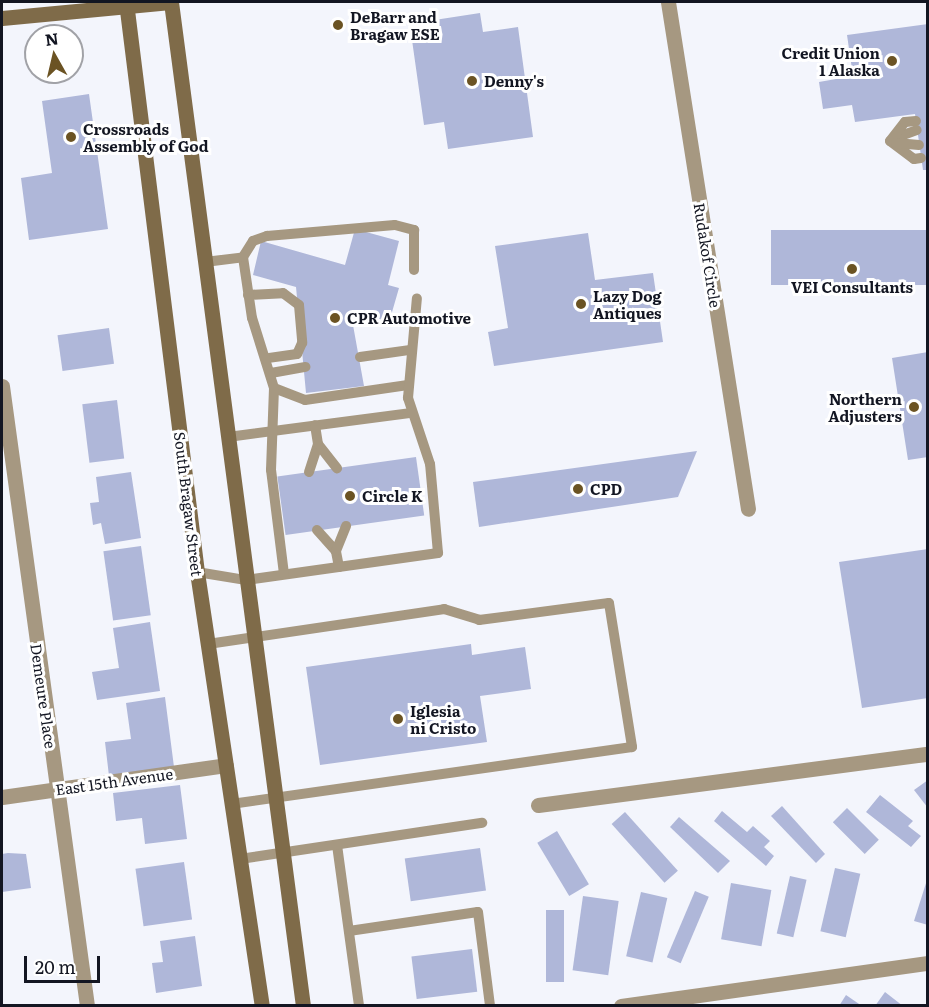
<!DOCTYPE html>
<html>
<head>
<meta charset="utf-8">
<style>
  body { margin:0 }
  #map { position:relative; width:929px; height:1007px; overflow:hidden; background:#f3f5fc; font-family:Literata,serif }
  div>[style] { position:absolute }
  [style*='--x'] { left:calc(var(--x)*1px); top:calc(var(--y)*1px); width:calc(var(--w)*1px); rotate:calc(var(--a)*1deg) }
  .building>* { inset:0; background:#afb7d9; transform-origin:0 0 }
  .lane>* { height:10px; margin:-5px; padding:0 5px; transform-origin:5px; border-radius:5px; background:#a69881 }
  .street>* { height:15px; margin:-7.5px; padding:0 7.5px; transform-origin:7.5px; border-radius:7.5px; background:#a69881 }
  .secondary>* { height:15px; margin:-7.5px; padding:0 7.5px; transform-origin:7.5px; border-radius:7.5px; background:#7f6b49 }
  .dots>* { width:16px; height:16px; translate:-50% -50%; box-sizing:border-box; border:3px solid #fff; border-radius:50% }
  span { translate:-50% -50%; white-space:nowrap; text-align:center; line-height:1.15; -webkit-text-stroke:6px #fff; paint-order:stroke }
  .poi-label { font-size:15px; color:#131622; font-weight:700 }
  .left { translate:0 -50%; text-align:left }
  .right { translate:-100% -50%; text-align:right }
  .street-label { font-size:15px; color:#131622 }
  .frame { position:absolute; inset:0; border:3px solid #131622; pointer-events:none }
  .north { position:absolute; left:24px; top:24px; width:60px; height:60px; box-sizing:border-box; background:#fff; border:2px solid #a1a2a7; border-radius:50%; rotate:352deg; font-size:16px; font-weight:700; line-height:24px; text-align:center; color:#131622 }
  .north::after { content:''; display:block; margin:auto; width:21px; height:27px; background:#6b5323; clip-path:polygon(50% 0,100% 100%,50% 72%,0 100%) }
  .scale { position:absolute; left:24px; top:956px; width:76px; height:27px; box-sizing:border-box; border:3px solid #131622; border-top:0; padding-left:8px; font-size:18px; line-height:21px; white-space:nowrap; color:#131622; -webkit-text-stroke:4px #fff; paint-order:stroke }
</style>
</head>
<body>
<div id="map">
  <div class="building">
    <div style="clip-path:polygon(480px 13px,483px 32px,518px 27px,533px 137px,448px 149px,444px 122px,424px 125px,412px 40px,430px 37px,428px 21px)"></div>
    <div style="clip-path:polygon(928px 24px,928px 170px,923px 170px,915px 114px,855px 122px,852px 105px,823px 109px,819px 82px,853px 76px,847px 35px)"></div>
    <div style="clip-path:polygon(89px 94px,108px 229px,29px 240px,21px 178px,52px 173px,42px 101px)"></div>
    <div style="clip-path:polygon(355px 229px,399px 241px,388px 285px,399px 288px,388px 326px,353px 325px,364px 386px,306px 393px,296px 287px,253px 275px,261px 241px,345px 265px)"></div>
    <div style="left:928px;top:230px;width:55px;height:157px;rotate:90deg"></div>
    <div style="clip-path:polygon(588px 233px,595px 280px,653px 273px,663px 342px,494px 366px,488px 332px,508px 328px,495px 246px)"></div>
    <div style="left:109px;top:328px;width:36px;height:52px;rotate:82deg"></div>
    <div style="clip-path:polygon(928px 352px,928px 457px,908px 460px,892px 358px)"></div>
    <div style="left:117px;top:400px;width:59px;height:35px;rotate:83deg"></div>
    <div style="clip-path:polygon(697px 451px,678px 497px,479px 527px,473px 482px)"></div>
    <div style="left:416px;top:457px;width:59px;height:140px;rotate:82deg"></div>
    <div style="clip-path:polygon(131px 472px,141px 538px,105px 544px,101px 523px,93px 525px,90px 503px,99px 502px,96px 477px)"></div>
    <div style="left:141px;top:546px;width:70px;height:38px;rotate:82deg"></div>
    <div style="clip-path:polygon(928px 549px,928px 698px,862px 708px,839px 562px)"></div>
    <div style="clip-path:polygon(150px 622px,160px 691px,97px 700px,92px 672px,119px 668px,113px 628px)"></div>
    <div style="clip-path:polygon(471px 644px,472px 655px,525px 647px,531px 689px,480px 696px,487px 742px,320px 765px,306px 667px)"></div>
    <div style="clip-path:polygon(165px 697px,174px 767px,109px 776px,105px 742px,131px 739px,126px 703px)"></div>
    <div style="clip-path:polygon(928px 780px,928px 808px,914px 790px)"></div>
    <div style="clip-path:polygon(180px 785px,187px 839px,145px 844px,142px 818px,116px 821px,113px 793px)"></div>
    <div style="clip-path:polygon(880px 795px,913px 821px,908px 826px,921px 836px,911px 847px,866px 812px)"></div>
    <div style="clip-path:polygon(782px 806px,825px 854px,816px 863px,771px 816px)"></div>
    <div style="left:847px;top:808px;width:45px;height:20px;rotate:45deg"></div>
    <div style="clip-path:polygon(722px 811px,747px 832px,753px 826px,770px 841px,764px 847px,774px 856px,766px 866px,714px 821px)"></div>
    <div style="left:625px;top:812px;width:79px;height:18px;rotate:48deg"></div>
    <div style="clip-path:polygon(679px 817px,730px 861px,718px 873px,670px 827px)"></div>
    <div style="left:557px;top:831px;width:62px;height:23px;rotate:59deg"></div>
    <div style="left:480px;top:848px;width:43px;height:76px;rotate:82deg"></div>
    <div style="clip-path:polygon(8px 853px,26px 854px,31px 888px,2px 892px,2px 854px)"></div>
    <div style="left:184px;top:862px;width:58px;height:49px;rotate:82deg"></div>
    <div style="left:835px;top:868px;width:26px;height:65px;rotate:13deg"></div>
    <div style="left:790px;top:876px;width:17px;height:59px;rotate:13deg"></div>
    <div style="clip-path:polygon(927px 880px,928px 880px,928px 925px,914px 921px)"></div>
    <div style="left:731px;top:883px;width:41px;height:57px;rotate:10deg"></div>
    <div style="left:695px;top:891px;width:15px;height:72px;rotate:23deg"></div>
    <div style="left:641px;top:892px;width:27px;height:66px;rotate:13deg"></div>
    <div style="left:583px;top:896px;width:36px;height:75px;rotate:8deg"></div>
    <div style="left:546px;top:910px;width:18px;height:72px"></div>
    <div style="clip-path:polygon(195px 936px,202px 986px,156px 993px,152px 963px,163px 962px,160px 941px)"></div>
    <div style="left:472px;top:949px;width:43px;height:61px;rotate:83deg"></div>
    <div style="clip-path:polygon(885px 992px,903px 1006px,875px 1006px)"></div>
    <div style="clip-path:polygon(846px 995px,862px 1006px,839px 1006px)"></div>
  </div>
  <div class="lane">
    <div style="--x:895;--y:138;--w:23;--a:-20"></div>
    <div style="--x:890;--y:141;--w:30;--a:37"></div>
    <div style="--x:914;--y:159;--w:7;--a:-8"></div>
    <div style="--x:890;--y:141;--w:24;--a:-52"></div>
    <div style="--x:905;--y:122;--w:11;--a:-5"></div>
    <div style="--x:896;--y:143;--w:23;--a:5"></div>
    <div style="--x:205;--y:262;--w:38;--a:-7"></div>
    <div style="--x:248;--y:295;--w:35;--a:-3"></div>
    <div style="--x:283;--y:293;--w:20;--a:37"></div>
    <div style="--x:299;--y:305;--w:38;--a:85"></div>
    <div style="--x:302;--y:343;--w:12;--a:114"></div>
    <div style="--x:297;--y:354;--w:28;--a:172"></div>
    <div style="--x:360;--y:357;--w:49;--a:-8.1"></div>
    <div style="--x:271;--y:373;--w:35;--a:-10"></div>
    <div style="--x:274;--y:388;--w:33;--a:21"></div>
    <div style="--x:305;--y:400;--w:104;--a:-8.3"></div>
    <div style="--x:228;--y:437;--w:185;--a:-7.5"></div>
    <div style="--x:318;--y:444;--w:31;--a:52"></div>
    <div style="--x:309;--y:472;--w:29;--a:-72"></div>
    <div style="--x:318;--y:444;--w:19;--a:-99"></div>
    <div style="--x:317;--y:530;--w:28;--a:48"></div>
    <div style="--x:339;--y:567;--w:16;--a:-101"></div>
    <div style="--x:336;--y:551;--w:27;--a:-68"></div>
    <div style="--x:197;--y:572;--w:50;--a:9.3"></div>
    <div style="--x:246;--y:580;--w:194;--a:-8"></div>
    <div style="--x:438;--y:553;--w:89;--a:-95.1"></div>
    <div style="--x:430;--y:464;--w:70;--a:-108.4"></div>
    <div style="--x:408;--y:398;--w:100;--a:-84.9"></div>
    <div style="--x:284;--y:574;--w:105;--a:-97.1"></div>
    <div style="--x:271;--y:470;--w:82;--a:-87.9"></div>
    <div style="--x:274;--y:388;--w:73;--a:-107.4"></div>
    <div style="--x:252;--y:318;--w:62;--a:-98.4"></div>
    <div style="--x:243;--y:257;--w:19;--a:-58"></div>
    <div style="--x:253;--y:241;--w:15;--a:-20"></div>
    <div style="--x:267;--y:236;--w:128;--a:-4.9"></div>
    <div style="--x:395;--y:225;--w:20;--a:15"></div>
    <div style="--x:414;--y:230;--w:40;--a:90"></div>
    <div style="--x:208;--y:644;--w:239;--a:-8.4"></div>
    <div style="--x:444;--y:609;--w:37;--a:17"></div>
    <div style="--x:479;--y:620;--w:131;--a:-7.5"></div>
    <div style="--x:609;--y:603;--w:146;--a:80.9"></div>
    <div style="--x:632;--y:747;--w:405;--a:171.9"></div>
    <div style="--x:337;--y:845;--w:162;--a:82.2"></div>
    <div style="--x:240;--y:859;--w:245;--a:-8.5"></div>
    <div style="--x:349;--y:931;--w:130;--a:-8.4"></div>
    <div style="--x:478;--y:912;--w:95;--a:82.7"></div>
  </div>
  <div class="street">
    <div style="--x:668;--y:2;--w:513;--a:81.03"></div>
    <div style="--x:2;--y:386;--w:626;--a:82.19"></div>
    <div style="--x:2;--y:797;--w:226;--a:-8.1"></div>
    <div style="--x:538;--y:805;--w:393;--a:-7.5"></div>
    <div style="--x:621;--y:1006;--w:310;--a:-8"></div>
  </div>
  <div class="secondary">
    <div style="--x:126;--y:2;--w:574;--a:82.9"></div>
    <div style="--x:197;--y:572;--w:439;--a:81.5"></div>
    <div style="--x:171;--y:2;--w:1013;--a:82.51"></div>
    <div style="--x:2;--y:18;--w:169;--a:-5.4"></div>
  </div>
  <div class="dots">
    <div style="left:338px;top:25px;background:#6b5323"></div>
    <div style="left:892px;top:61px;background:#6b5323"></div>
    <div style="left:472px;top:81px;background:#6b5323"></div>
    <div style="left:71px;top:137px;background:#6b5323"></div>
    <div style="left:852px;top:269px;background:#6b5323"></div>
    <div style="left:581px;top:304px;background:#6b5323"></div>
    <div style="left:335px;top:318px;background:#6b5323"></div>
    <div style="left:914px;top:407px;background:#6b5323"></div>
    <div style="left:578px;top:489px;background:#6b5323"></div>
    <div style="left:350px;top:496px;background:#6b5323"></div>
    <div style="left:398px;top:719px;background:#6b5323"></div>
  </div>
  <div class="poi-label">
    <span class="left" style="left:350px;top:25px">DeBarr and<br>Bragaw ESE</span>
    <span class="right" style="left:880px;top:61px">Credit Union<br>1 Alaska</span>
    <span class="left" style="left:484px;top:81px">Denny's</span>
    <span class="left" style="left:83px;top:137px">Crossroads<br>Assembly of God</span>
    <span style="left:852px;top:287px">VEI Consultants</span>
    <span class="left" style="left:593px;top:304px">Lazy Dog<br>Antiques</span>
    <span class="left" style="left:347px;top:318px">CPR Automotive</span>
    <span class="right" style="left:902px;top:407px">Northern<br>Adjusters</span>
    <span class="left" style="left:590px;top:489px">CPD</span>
    <span class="left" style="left:362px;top:496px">Circle K</span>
    <span class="left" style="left:410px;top:719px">Iglesia<br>ni Cristo</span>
  </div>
  <div class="street-label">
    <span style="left:708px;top:255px;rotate:81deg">Rudakof Circle</span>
    <span style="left:189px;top:504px;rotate:83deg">South Bragaw Street</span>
    <span style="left:44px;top:696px;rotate:82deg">Demeure Place</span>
    <span style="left:114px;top:781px;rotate:-8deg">East 15th Avenue</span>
  </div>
  <div class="frame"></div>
  <div class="north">N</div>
  <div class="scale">20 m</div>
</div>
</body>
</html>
